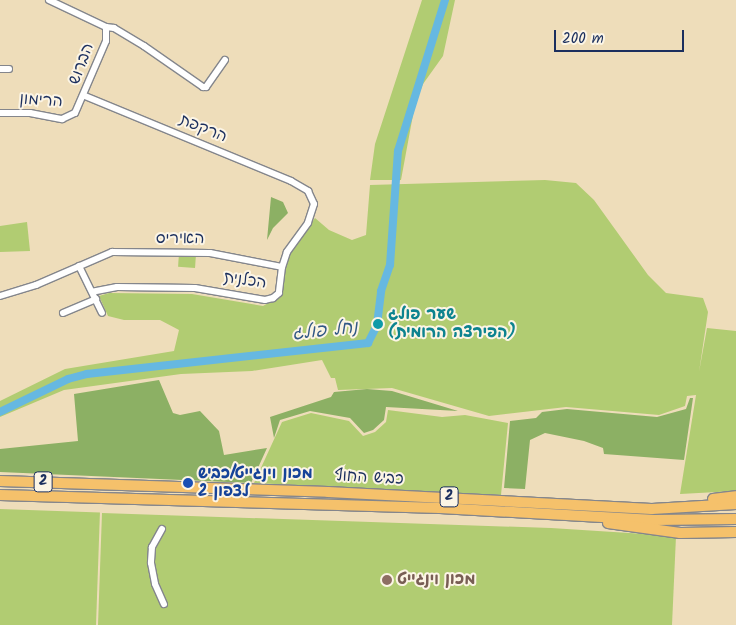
<!DOCTYPE html>
<html>
<head>
<meta charset="utf-8">
<style>
  body { margin:0 }
  #map { position:relative; width:736px; height:625px; overflow:hidden; background:#eeddba; font-family:Kalam,"Playpen Sans Hebrew",sans-serif }
  div>[style] { position:absolute }
  [style*='--x'] { left:calc(var(--x)*1px); top:calc(var(--y)*1px); width:calc(var(--w)*1px); rotate:calc(var(--a)*1deg) }
  .green>* { inset:0; background:#b1cc72; transform-origin:0 0 }
  .forest>* { inset:0; background:#8cb064 }
  .river>* { height:8px; margin:-4px; padding:0 4px; transform-origin:4px; border-radius:4px; background:#66b8e1 }
  .roads { filter:drop-shadow(1px 0 #84868c) drop-shadow(-1px 0 #84868c) drop-shadow(0 1px #84868c) drop-shadow(0 -1px #84868c) }
  .minor>* { height:6px; margin:-3px; padding:0 3px; transform-origin:3px; border-radius:3px; background:#fff }
  .highway>* { height:10px; margin:-5px; padding:0 5px; transform-origin:5px; border-radius:5px; background:#f5c16b }
  .dots>* { width:14px; height:14px; translate:-50% -50%; box-sizing:border-box; border:2px solid #fcf5e5; border-radius:50% }
  span { translate:-50% -50%; white-space:nowrap; text-align:center; line-height:1.15; -webkit-text-stroke:4px #fcf5e5; paint-order:stroke }
  .shield-label span { padding:1px 4px; background:#fcf5e5; border:1px solid; border-radius:4px; -webkit-text-stroke-width:0 }
  .shield-label { font-size:15px; color:#1b2f5e; font-weight:700 }
  .street-label { font-size:16px; color:#1b2f5e }
  .culture-label { font-size:16px; color:#0d838f; font-weight:700 }
  .left { translate:0 -50%; text-align:left }
  .transit-label { font-size:16px; color:#164399; font-weight:700 }
  .education-label { font-size:16px; color:#785e54; font-weight:700 }
  .water-label { font-size:18px; color:#325885; font-style:italic }
  .scale { position:absolute; left:554px; top:30px; width:130px; height:22px; box-sizing:border-box; border:2px solid #1b2f5e; border-top:0; padding-left:6px; font-size:15px; line-height:18px; white-space:nowrap; color:#1b2f5e; -webkit-text-stroke:4px #fcf5e5; paint-order:stroke }
</style>
</head>
<body>
<div id="map">
  <div class="green">
    <div style="clip-path:polygon(422px 0,455px 0,443px 56px,423px 84px,415px 104px,401px 180px,370px 180px,375px 144px)"></div>
    <div style="clip-path:polygon(545px 180px,576px 183px,594px 200px,648px 275px,666px 293px,703px 298px,708px 312px,699px 372px,707px 328px,736px 331px,736px 491px,680px 494px,696px 395px,687px 396px,685px 406px,659px 415px,566px 407px,489px 416px,392px 388px,338px 390px,335px 378px,331px 378px,322px 360px,252px 371px,181px 374px,64px 390px,0 417px,0 401px,65px 369px,174px 351px,179px 330px,160px 320px,124px 320px,108px 316px,99px 296px,109px 293px,192px 294px,263px 306px,279px 297px,288px 255px,315px 218px,329px 230px,352px 240px,366px 235px,370px 185px)"></div>
    <div style="clip-path:polygon(27px 222px,30px 251px,0 252px,0 226px)"></div>
    <div style="left:196px;top:254px;width:14px;height:17px;rotate:94deg"></div>
    <div style="clip-path:polygon(388px 410px,442px 417px,465px 415px,508px 423px,501px 495px,254px 483px,282px 422px,311px 413px,349px 421px,363px 436px,375px 432px,386px 422px)"></div>
    <div style="left:0;top:509px;width:100px;height:116px;rotate:2deg"></div>
    <div style="clip-path:polygon(102px 513px,551px 528px,676px 536px,672px 625px,98px 625px)"></div>
  </div>
  <div class="forest">
    <div style="clip-path:polygon(271px 197px,283px 202px,288px 213px,273px 228px,267px 240px)"></div>
    <div style="clip-path:polygon(159px 380px,173px 413px,180px 415px,200px 411px,219px 431px,224px 455px,267px 448px,251px 483px,0 472px,0 449px,78px 441px,74px 394px)"></div>
    <div style="clip-path:polygon(367px 389px,392px 391px,458px 411px,386px 407px,384px 420px,373px 430px,364px 433px,350px 418px,310px 411px,280px 420px,274px 438px,270px 417px,331px 397px,334px 392px)"></div>
    <div style="clip-path:polygon(690px 398px,693px 398px,684px 460px,604px 454px,603px 448px,584px 441px,545px 433px,530px 440px,525px 489px,504px 488px,510px 421px,536px 418px,542px 412px,567px 409px,657px 417px,686px 409px)"></div>
  </div>
  <div class="river">
    <div style="--x:0;--y:412;--w:76;--a:-25.9"></div>
    <div style="--x:68;--y:379;--w:20;--a:-15"></div>
    <div style="--x:87;--y:374;--w:283;--a:-6.3"></div>
    <div style="--x:368;--y:343;--w:20;--a:-63"></div>
    <div style="--x:377;--y:325;--w:34;--a:-83"></div>
    <div style="--x:381;--y:291;--w:28;--a:-71"></div>
    <div style="--x:390;--y:265;--w:114;--a:-86"></div>
    <div style="--x:398;--y:151;--w:158;--a:-72.7"></div>
  </div>
  <div class="roads">
    <div class="minor">
      <div style="--x:49;--y:0;--w:63;--a:25.3"></div>
      <div style="--x:106;--y:27;--w:8;--a:7"></div>
      <div style="--x:114;--y:28;--w:35;--a:31"></div>
      <div style="--x:144;--y:46;--w:72;--a:34.8"></div>
      <div style="--x:203;--y:87;--w:3;--a:0"></div>
      <div style="--x:206;--y:87;--w:33;--a:-55"></div>
      <div style="--x:0;--y:69;--w:9;--a:0"></div>
      <div style="--x:85;--y:96;--w:223;--a:22.4"></div>
      <div style="--x:291;--y:181;--w:20;--a:30"></div>
      <div style="--x:308;--y:191;--w:14;--a:65"></div>
      <div style="--x:314;--y:204;--w:20;--a:108"></div>
      <div style="--x:308;--y:223;--w:36;--a:126"></div>
      <div style="--x:287;--y:252;--w:16;--a:108"></div>
      <div style="--x:282;--y:267;--w:26;--a:97"></div>
      <div style="--x:279;--y:293;--w:8;--a:140"></div>
      <div style="--x:273;--y:298;--w:8;--a:166"></div>
      <div style="--x:265;--y:300;--w:71;--a:-170.3"></div>
      <div style="--x:195;--y:288;--w:78;--a:-179.3"></div>
      <div style="--x:117;--y:287;--w:25;--a:169"></div>
      <div style="--x:0;--y:113;--w:30;--a:0"></div>
      <div style="--x:30;--y:113;--w:33;--a:11"></div>
      <div style="--x:62;--y:119;--w:14;--a:-25"></div>
      <div style="--x:75;--y:113;--w:78;--a:-66.7"></div>
      <div style="--x:106;--y:41;--w:14;--a:-90"></div>
      <div style="--x:79;--y:266;--w:52;--a:63.9"></div>
      <div style="--x:0;--y:296;--w:38;--a:-17"></div>
      <div style="--x:36;--y:285;--w:83;--a:-23.5"></div>
      <div style="--x:112;--y:252;--w:98;--a:0.6"></div>
      <div style="--x:210;--y:253;--w:73;--a:11"></div>
      <div style="--x:63;--y:313;--w:36;--a:-23"></div>
      <div style="--x:162;--y:529;--w:21;--a:119"></div>
      <div style="--x:152;--y:547;--w:16;--a:94"></div>
      <div style="--x:151;--y:563;--w:21;--a:79"></div>
      <div style="--x:155;--y:584;--w:22;--a:66"></div>
    </div>
    <div class="highway">
      <div style="--x:0;--y:481;--w:328;--a:1.9"></div>
      <div style="--x:328;--y:492;--w:324;--a:3"></div>
      <div style="--x:652;--y:509;--w:84;--a:-3.4"></div>
      <div style="--x:0;--y:495;--w:440;--a:1.7"></div>
      <div style="--x:440;--y:508;--w:215;--a:3.2"></div>
      <div style="--x:655;--y:520;--w:81;--a:-0.7"></div>
      <div style="--x:713;--y:499;--w:23;--a:-7"></div>
      <div style="--x:608;--y:523;--w:73;--a:7.9"></div>
      <div style="--x:680;--y:533;--w:56;--a:-1"></div>
    </div>
  </div>
  <div class="dots">
    <div style="left:378px;top:324px;background:#0f9aa8"></div>
    <div style="left:188px;top:483px;background:#1a4fb4"></div>
    <div style="left:387px;top:580px;background:#8d6e63"></div>
  </div>
  <div class="shield-label">
    <span style="left:43px;top:482px">2</span>
    <span style="left:449px;top:497px">2</span>
  </div>
  <div class="street-label">
    <span style="left:82px;top:64px;rotate:-69deg">הברוש</span>
    <span style="left:41px;top:101px;rotate:4deg">הרימון</span>
    <span style="left:203px;top:129px;rotate:22deg">הרקפת</span>
    <span style="left:180px;top:239px">האיריס</span>
    <span style="left:245px;top:281px;rotate:8deg">הכלנית</span>
    <span style="left:369px;top:478px;rotate:3deg">כביש החוף</span>
  </div>
  <div class="culture-label">
    <span class="left" style="left:388px;top:324px">שער פולג<br>(הפירצה הרומית)</span>
  </div>
  <div class="transit-label">
    <span class="left" style="left:198px;top:483px">מכון וינגייט/כביש<br>2 לצפון</span>
  </div>
  <div class="education-label">
    <span class="left" style="left:397px;top:580px">מכון וינגייט</span>
  </div>
  <div class="water-label">
    <span style="left:325px;top:332px;rotate:-6deg">נחל פולג</span>
  </div>
  <div class="scale">200 m</div>
</div>
</body>
</html>
